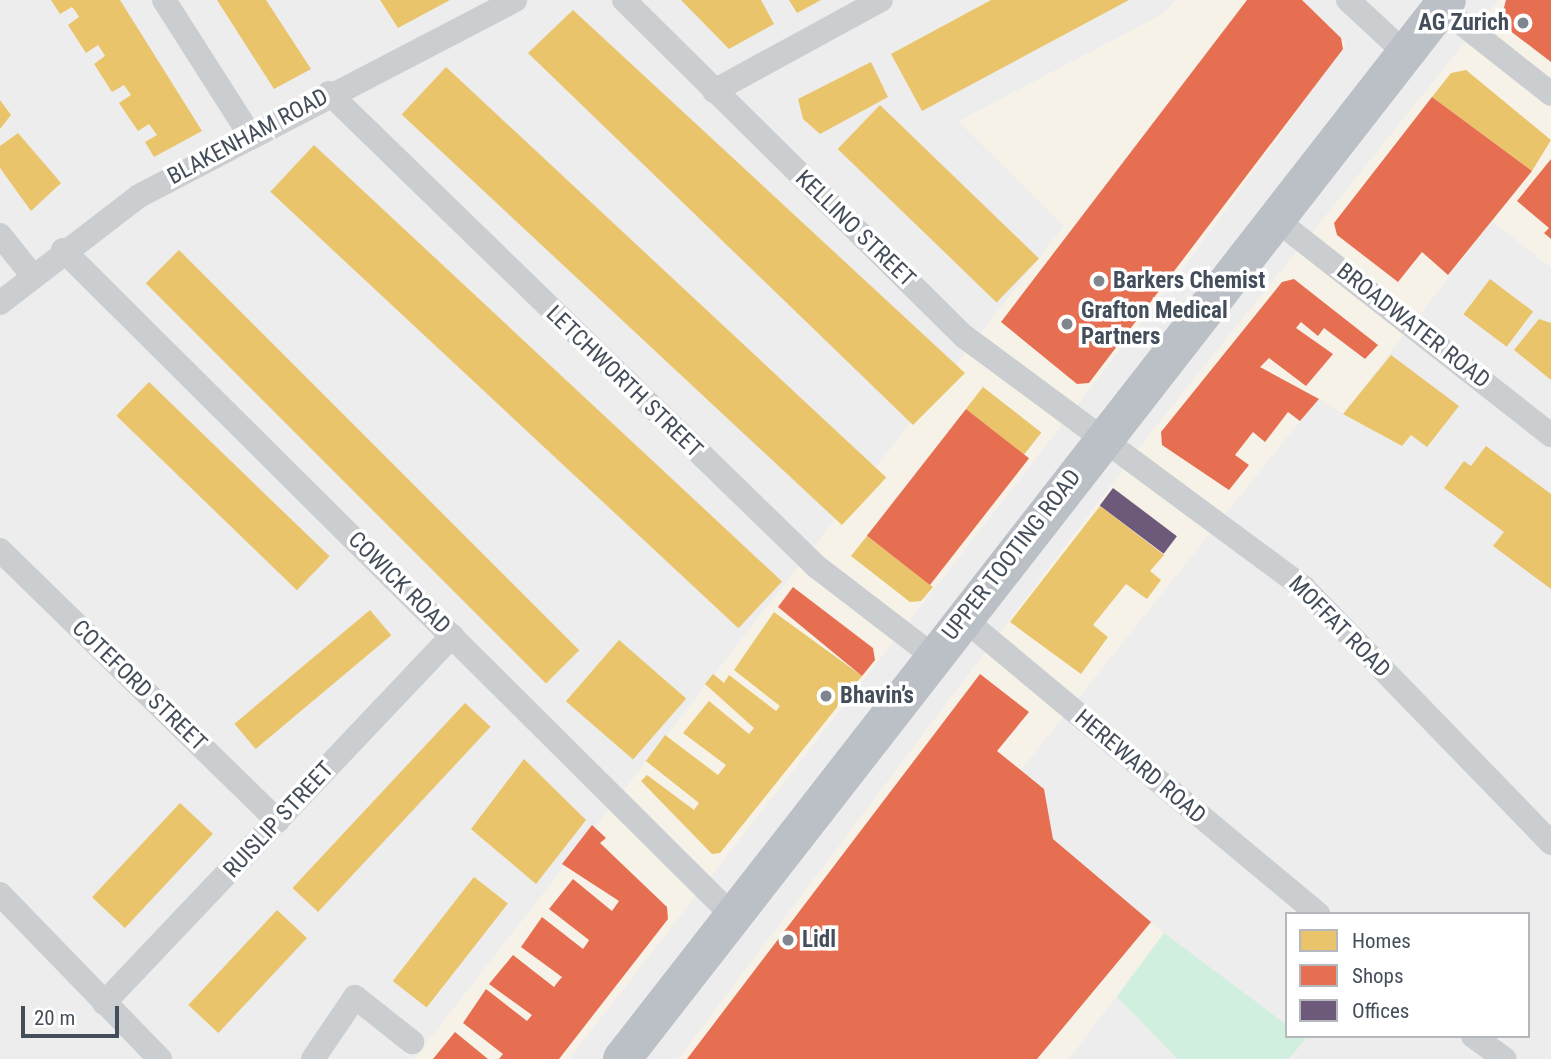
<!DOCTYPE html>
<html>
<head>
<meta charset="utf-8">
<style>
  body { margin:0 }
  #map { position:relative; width:1551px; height:1059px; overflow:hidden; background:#eeeded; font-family:"Roboto Condensed",sans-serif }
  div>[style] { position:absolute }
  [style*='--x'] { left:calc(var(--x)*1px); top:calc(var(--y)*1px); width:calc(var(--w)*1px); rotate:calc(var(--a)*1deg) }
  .commercial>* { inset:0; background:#f6f2e8 }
  .green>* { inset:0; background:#d0efde }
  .homes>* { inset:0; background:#e9c46a; transform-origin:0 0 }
  .shops>* { inset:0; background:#e76f51; transform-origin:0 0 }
  .offices>* { inset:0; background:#6d597a; transform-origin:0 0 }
  .street>* { height:24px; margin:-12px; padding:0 12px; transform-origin:12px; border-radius:12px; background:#cbced1 }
  .highway>* { height:38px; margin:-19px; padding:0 19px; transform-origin:19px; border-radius:19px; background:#bbbfc6 }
  .dots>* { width:19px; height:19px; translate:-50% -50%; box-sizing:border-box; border:4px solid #fff; border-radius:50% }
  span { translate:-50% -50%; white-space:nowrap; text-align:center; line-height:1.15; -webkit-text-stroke:7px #fff; paint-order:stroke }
  .poi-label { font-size:23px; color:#444e5a; font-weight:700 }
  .right { translate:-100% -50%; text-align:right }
  .left { translate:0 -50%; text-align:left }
  .street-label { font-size:23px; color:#444e5a }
  .legend { position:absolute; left:1285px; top:912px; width:245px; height:126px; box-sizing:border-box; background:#fff; border:2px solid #b4b8bd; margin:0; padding:9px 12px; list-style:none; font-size:21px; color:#444e5a }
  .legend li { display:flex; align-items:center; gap:14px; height:35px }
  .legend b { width:35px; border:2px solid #b4b8bd }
  .scale { position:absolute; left:21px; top:1006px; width:98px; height:32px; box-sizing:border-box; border:4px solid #444e5a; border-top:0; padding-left:9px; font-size:21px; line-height:24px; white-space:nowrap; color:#444e5a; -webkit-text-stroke:5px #fff; paint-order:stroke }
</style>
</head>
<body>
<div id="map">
  <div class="commercial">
    <div style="clip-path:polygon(1177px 0,1302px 0,1346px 44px,1179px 274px,569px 1059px,414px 1059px,1064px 226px,958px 121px,1161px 15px)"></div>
    <div style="clip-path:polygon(1499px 0,1551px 0,1551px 268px,1492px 221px,1343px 414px,1319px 399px,1300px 421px,1021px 770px,1044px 789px,1053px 839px,1164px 933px,1069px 1059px,678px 1059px,1149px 435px)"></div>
  </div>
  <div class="green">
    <div style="clip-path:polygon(1164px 933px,1287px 1025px,1287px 1036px,1306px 1039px,1288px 1059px,1178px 1059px,1117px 997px)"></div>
  </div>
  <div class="homes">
    <div style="clip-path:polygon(51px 0,120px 0,202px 131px,154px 157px,145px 142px,157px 135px,149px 124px,138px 131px,119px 103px,131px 95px,124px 85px,112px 92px,94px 64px,105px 56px,102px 51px,98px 45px,86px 53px,68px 25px,79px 17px,76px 12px,72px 7px,60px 14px)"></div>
    <div style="clip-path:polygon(217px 0,266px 0,311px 69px,274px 89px)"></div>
    <div style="clip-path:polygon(380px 0,450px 0,398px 28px)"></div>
    <div style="clip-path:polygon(681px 0,761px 0,774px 24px,729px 49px)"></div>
    <div style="clip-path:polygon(789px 0,821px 0,797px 13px)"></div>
    <div style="clip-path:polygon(991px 0,1129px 0,922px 111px,891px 54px)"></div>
    <div style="clip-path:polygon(573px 10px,965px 373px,913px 425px,528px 53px)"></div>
    <div style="clip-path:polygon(871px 62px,888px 97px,820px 134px,803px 119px,798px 99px)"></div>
    <div style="left:446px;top:67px;width:602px;height:65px;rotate:43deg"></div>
    <div style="clip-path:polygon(1466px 70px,1551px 140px,1532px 171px,1432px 97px,1451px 73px)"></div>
    <div style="clip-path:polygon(0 100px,11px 115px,0 129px)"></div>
    <div style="left:880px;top:105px;width:221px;height:61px;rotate:44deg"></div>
    <div style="clip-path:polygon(18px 133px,61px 183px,31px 211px,0 168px,0 146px)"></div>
    <div style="left:314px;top:145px;width:640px;height:64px;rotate:43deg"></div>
    <div style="left:179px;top:250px;width:566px;height:47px;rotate:45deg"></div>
    <div style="left:1490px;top:279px;width:54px;height:44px;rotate:37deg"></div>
    <div style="clip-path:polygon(1539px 319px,1551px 323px,1551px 380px,1514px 350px)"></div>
    <div style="clip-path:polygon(1391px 355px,1459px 406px,1427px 447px,1411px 435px,1402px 446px,1343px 414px)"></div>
    <div style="left:149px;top:382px;width:251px;height:47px;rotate:44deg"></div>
    <div style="left:983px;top:387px;width:74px;height:28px;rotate:38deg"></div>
    <div style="clip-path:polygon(1486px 446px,1551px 494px,1551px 589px,1493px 546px,1504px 532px,1444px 488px,1464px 461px,1471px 466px)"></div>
    <div style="clip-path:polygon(1100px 506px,1164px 555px,1150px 571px,1161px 580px,1147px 599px,1126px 584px,1093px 625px,1108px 637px,1081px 674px,1010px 622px)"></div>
    <div style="clip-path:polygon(867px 536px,933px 587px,921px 601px,910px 602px,851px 556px)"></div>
    <div style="left:370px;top:610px;width:33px;height:177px;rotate:50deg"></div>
    <div style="clip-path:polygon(774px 612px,862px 676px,720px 853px,712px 854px,641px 781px,647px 775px,694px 810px,699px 803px,646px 761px,665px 735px,718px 775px,726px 765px,683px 733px,709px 701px,749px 734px,754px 728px,705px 684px,713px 674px,724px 683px,729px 675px,776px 711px,780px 706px,734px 670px)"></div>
    <div style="left:619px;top:640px;width:89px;height:81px;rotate:41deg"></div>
    <div style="left:465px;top:703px;width:35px;height:253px;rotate:43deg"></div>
    <div style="clip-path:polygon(524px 759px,586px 820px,536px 884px,471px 829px)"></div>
    <div style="left:180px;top:803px;width:45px;height:129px;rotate:43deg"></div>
    <div style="left:474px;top:877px;width:43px;height:132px;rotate:38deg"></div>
    <div style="left:277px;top:910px;width:41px;height:130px;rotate:43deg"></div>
  </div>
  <div class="shops">
    <div style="clip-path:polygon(1247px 0,1302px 0,1341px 38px,1343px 49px,1089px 383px,1077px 384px,1001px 322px)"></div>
    <div style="clip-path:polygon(1506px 0,1551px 0,1551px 62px,1500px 23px)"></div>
    <div style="clip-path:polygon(1432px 97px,1532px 171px,1448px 275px,1422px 252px,1398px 282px,1337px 235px,1334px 223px)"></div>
    <div style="clip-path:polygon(1551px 159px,1551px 239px,1544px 233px,1549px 228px,1517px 201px)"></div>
    <div style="clip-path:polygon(1294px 279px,1378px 345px,1365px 359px,1324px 328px,1318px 336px,1301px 322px,1296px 328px,1333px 354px,1306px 386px,1269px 358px,1260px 367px,1319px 399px,1300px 421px,1288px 412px,1265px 442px,1253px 432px,1235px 455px,1249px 465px,1229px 490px,1162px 445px,1161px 432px,1282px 282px)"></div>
    <div style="left:966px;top:409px;width:80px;height:161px;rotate:38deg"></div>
    <div style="clip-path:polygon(793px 587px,873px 648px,875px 660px,862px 676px,778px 607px)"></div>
    <div style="clip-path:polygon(980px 674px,1029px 712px,997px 751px,1044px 789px,1053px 839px,1151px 922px,1037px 1059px,687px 1059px)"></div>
    <div style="clip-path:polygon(592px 825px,606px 838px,600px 843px,667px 907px,668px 919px,559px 1059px,499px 1059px,503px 1054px,463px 1023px,486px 989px,527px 1021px,532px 1015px,489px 984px,513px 955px,554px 987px,557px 983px,562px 977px,521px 947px,542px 917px,583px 949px,586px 945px,589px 940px,549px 909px,573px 879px,612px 911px,619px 901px,562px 864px)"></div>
    <div style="clip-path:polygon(455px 1032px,488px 1059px,433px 1059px)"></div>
  </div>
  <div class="offices">
    <div style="left:1113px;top:488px;width:80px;height:22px;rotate:37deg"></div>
  </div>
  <div class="street">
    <div style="--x:164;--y:0;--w:160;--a:57.5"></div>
    <div style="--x:624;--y:0;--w:479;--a:44.7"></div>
    <div style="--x:965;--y:337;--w:422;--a:36.5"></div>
    <div style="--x:1304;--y:588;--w:355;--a:45.9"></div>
    <div style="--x:1348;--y:0;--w:76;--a:42.9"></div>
    <div style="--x:1441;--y:7;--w:140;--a:38.3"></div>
    <div style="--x:714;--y:91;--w:190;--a:-28.6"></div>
    <div style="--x:329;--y:93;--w:680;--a:44.17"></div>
    <div style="--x:817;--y:567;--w:146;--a:37.5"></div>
    <div style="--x:1274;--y:218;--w:352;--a:38.1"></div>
    <div style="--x:0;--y:235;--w:51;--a:51.3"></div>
    <div style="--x:63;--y:250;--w:945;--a:44.83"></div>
    <div style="--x:0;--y:303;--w:175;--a:-37.6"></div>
    <div style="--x:139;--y:196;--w:424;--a:-27.5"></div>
    <div style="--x:0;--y:550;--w:388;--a:44.3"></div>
    <div style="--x:964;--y:619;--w:461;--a:39.8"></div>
    <div style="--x:0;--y:894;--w:230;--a:45.9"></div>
    <div style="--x:104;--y:1003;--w:506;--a:-46.52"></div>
    <div style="--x:1473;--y:1036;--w:39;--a:36"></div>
    <div style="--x:313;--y:1059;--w:75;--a:-55.9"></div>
    <div style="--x:355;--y:997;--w:73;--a:38.3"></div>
  </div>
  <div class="highway">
    <div style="--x:622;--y:1059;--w:1342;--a:-52.08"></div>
  </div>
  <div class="dots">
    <div style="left:1523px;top:23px;background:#80868d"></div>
    <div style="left:1099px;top:281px;background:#80868d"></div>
    <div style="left:1067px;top:324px;background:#80868d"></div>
    <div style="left:826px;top:696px;background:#80868d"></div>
    <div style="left:788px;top:940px;background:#80868d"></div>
  </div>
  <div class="poi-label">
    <span class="right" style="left:1509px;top:23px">AG Zurich</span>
    <span class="left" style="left:1113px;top:281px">Barkers Chemist</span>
    <span class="left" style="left:1081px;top:324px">Grafton Medical<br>Partners</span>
    <span class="left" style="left:840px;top:696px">Bhavin’s</span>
    <span class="left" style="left:802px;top:940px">Lidl</span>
  </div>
  <div class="street-label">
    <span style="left:248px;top:137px;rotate:-28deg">BLAKENHAM ROAD</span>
    <span style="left:855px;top:229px;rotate:44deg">KELLINO STREET</span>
    <span style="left:1413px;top:326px;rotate:38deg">BROADWATER ROAD</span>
    <span style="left:624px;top:382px;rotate:44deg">LETCHWORTH STREET</span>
    <span style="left:1012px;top:555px;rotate:-52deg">UPPER TOOTING ROAD</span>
    <span style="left:399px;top:583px;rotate:45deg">COWICK ROAD</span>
    <span style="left:1339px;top:627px;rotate:45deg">MOFFAT ROAD</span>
    <span style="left:139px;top:686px;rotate:44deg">COTEFORD STREET</span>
    <span style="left:1140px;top:767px;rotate:40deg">HEREWARD ROAD</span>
    <span style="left:279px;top:820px;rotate:-47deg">RUISLIP STREET</span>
  </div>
  <ul class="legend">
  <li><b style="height:19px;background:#e9c46a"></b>Homes</li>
  <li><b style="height:19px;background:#e76f51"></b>Shops</li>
  <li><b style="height:19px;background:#6d597a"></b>Offices</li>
  </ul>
  <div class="scale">20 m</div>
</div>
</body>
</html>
